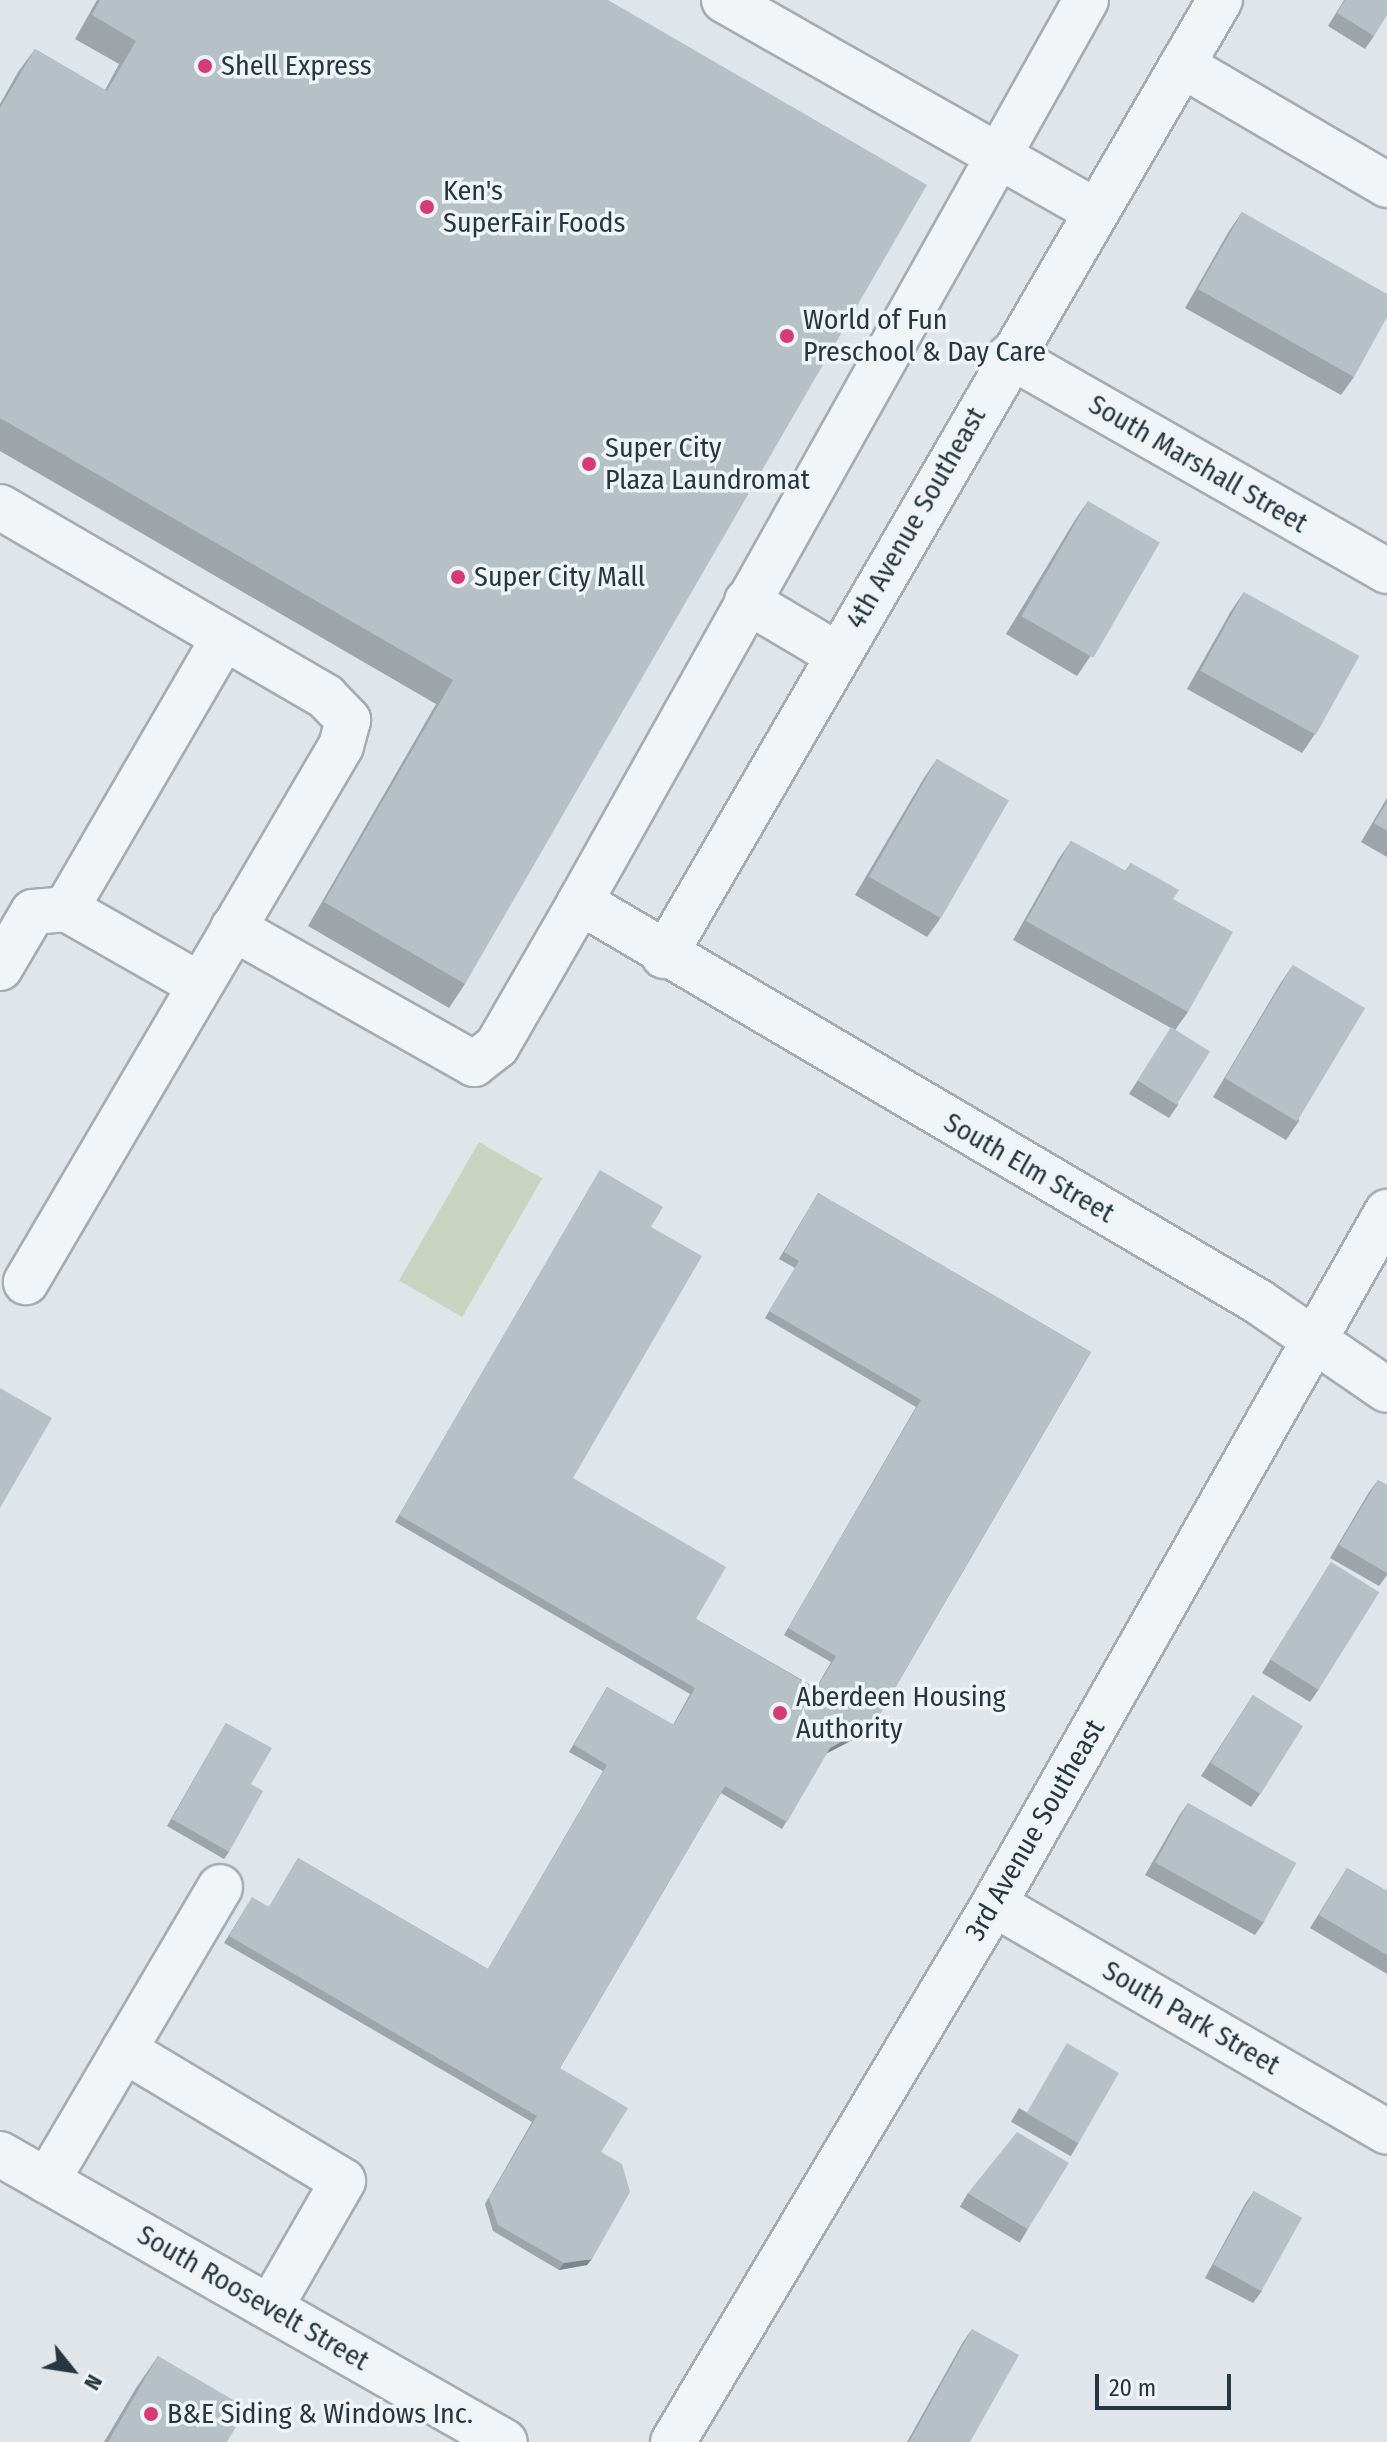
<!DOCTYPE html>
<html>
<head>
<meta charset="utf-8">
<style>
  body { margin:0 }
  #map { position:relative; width:1387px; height:2442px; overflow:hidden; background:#dfe5e9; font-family:"Fira Sans Condensed",sans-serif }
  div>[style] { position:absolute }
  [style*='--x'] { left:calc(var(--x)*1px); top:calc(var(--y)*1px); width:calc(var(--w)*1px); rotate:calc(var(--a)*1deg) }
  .green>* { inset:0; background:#c9d4c0; transform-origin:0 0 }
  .roads { filter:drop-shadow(2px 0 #a4adb4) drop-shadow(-2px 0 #a4adb4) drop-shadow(0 2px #a4adb4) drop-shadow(0 -2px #a4adb4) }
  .minor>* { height:44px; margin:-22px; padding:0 22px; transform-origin:22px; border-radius:22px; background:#f2f5f7 }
  .wall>* { inset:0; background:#9da5ab; transform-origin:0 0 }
  .shaded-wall>* { inset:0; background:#7f868b }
  .building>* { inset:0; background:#b6c0c7; transform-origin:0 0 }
  .dots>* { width:22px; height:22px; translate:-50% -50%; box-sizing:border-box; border:4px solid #eff4f7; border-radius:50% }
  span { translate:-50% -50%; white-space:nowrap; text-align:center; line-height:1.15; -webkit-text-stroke:7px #eff4f7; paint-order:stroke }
  .poi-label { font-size:28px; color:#273742 }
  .left { translate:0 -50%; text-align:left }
  .street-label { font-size:28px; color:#273742 }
  .north { position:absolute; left:32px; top:2330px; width:80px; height:80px; -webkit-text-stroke:6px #eff4f7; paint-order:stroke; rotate:120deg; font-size:22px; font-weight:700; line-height:32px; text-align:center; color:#273742 }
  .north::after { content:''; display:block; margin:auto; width:28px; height:36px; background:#273742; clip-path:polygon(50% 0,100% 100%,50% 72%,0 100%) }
  .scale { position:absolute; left:1095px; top:2374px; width:136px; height:36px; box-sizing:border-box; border:4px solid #273742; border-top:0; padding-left:10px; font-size:24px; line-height:28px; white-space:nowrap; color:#273742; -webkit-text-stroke:6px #eff4f7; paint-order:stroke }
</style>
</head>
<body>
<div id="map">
  <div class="green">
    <div style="left:479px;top:1142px;width:73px;height:160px;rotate:30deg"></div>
  </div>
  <div class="roads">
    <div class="minor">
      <div style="--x:724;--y:0;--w:427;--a:29.6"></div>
      <div style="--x:1086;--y:0;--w:1034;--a:119.29"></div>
      <div style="--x:580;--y:902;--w:788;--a:30.5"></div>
      <div style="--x:1259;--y:1302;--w:155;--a:34.5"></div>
      <div style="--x:1182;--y:65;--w:238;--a:30.3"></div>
      <div style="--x:1010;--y:356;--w:434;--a:29.7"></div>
      <div style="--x:0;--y:507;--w:377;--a:30.2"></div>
      <div style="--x:326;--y:697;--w:32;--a:46"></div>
      <div style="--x:348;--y:720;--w:27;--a:105"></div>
      <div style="--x:341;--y:746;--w:622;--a:120.44"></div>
      <div style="--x:747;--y:601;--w:106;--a:30.7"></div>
      <div style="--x:233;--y:928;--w:277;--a:29.4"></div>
      <div style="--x:474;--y:1064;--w:29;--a:-38"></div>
      <div style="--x:497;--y:1046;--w:166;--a:-60"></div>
      <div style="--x:664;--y:956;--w:1106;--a:-59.82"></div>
      <div style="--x:0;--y:968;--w:65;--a:-59.5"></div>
      <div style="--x:33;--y:912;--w:33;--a:-5"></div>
      <div style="--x:200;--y:985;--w:154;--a:-150.4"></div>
      <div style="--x:66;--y:909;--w:312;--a:-59.8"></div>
      <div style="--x:994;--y:1904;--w:454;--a:30.1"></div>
      <div style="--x:124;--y:2050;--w:255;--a:30.9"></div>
      <div style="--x:343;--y:2181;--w:146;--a:119.9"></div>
      <div style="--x:0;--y:2154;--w:581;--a:29.7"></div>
      <div style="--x:47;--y:2181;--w:341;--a:-59.5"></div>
      <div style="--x:673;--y:2442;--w:626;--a:-59.18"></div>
      <div style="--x:994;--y:1904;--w:796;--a:-60.41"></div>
    </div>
  </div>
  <div class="wall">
    <div style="clip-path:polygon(97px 0,608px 0,465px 984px,449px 1008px,308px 926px,436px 704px,0 451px,0 104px,18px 72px,35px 49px,105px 90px,119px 64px,75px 39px)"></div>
    <div style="clip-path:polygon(1344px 0,1387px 0,1374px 36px,1365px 49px,1328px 26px)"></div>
    <div style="clip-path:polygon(1242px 212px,1354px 377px,1341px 395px,1185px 308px,1229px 231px)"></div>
    <div style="clip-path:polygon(1088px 501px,1090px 657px,1077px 676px,1006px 634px,1075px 520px)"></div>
    <div style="clip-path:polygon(1244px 592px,1315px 734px,1302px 753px,1187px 689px,1231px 611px)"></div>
    <div style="clip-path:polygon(937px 759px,940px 919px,927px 937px,855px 895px,924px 778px)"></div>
    <div style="clip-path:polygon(1387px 798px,1387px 857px,1361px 842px)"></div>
    <div style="clip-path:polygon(1071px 841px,1125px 871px,1131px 863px,1173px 899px,1188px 1012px,1175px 1030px,1178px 1105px,1169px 1118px,1129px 1094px,1171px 1028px,1013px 940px,1058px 860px)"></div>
    <div style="clip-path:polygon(1293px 965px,1299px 1121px,1286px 1140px,1213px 1097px,1280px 984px)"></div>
    <div style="clip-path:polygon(600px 1170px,651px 1227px,573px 1478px,696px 1619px,816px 1688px,831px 1662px,784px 1635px,916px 1407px,765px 1318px,795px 1268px,779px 1259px,818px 1193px,1091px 1352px,870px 1731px,826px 1754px,782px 1829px,721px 1793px,560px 2068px,601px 2152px,587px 2265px,559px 2270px,493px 2231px,485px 2204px,532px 2122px,224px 1943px,248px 1904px,269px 1907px,298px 1858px,488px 1969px,603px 1771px,569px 1752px,607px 1687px,673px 1725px,690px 1694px,395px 1522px)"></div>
    <div style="clip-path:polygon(1378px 1480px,1387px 1485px,1387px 1575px,1379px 1586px,1330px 1558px,1369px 1492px)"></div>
    <div style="clip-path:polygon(1331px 1562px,1319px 1689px,1310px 1702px,1262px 1673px)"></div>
    <div style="clip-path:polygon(1253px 1695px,1260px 1794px,1251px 1807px,1201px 1776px)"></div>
    <div style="clip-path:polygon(226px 1723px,229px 1852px,224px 1859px,167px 1826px)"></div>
    <div style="clip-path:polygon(1188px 1803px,1264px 1922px,1255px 1935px,1145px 1875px,1179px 1816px)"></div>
    <div style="clip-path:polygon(1347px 1868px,1387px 1891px,1387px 1974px,1310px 1928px)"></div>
    <div style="left:1019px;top:2108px;width:69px;height:16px;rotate:30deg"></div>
    <div style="clip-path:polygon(1254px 2191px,1262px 2291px,1253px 2303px,1205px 2278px,1245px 2204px)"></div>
    <div style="left:968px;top:2193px;width:70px;height:16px;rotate:31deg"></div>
    <div style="clip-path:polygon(972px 2329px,970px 2442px,907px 2442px,963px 2342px)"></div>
    <div style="clip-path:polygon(158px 2356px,227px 2442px,104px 2442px,136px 2388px)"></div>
  </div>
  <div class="shaded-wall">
    <div style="clip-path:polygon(874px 1724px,870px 1731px,825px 1754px,830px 1748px)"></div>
    <div style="clip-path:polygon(592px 2259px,587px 2265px,559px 2270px,564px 2263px)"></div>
  </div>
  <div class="building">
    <div style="clip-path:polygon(100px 0,608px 0,927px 185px,465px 984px,324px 902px,453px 680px,0 418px,0 108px,35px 49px,107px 91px,136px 41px,92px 15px)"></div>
    <div style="clip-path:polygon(1345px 0,1387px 0,1387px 15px,1374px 36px,1337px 13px)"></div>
    <div style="clip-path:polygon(1242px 212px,1387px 294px,1387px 317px,1354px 377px,1198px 289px)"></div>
    <div style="left:1088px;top:501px;width:83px;height:133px;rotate:30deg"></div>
    <div style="left:1244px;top:592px;width:132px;height:90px;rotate:29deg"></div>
    <div style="left:937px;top:759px;width:83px;height:136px;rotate:30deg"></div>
    <div style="clip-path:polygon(1387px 802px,1387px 831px,1374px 823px)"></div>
    <div style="clip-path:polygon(1071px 841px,1126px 871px,1131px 863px,1179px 890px,1173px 899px,1233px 932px,1188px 1012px,1026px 921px)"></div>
    <div style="left:1293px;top:965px;width:84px;height:132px;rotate:31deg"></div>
    <div style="left:1171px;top:1027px;width:46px;height:63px;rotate:32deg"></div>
    <div style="clip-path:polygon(600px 1170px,663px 1207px,651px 1227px,702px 1256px,573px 1478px,726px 1567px,696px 1619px,816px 1689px,836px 1656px,788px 1628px,921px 1400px,769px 1311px,799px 1261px,784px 1252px,818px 1193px,1091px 1352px,874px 1724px,830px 1748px,787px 1822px,725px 1786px,560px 2068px,628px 2108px,601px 2152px,622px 2164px,630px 2192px,592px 2259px,564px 2263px,498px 2225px,489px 2198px,537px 2116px,229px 1936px,252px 1897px,269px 1907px,298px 1858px,488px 1969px,607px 1765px,574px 1745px,607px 1687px,674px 1725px,695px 1688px,399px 1515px)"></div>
    <div style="clip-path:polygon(0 1388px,52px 1418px,0 1508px)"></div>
    <div style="clip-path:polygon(1378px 1480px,1387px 1485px,1387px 1573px,1339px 1545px)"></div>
    <div style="left:1331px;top:1562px;width:57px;height:115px;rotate:32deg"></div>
    <div style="left:1253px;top:1695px;width:59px;height:80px;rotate:32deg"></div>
    <div style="clip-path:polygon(226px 1723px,272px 1748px,251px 1784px,263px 1791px,229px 1852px,172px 1819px)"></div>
    <div style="left:1188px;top:1803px;width:124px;height:68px;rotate:29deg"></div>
    <div style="clip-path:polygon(1347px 1868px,1387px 1891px,1387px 1955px,1319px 1915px)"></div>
    <div style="left:1067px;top:2043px;width:60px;height:81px;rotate:30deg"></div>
    <div style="clip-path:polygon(1017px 2132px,1069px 2163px,1028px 2229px,968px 2193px)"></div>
    <div style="left:1254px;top:2191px;width:55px;height:84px;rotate:29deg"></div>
    <div style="clip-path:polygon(972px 2329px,1019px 2355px,970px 2442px,909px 2442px)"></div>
    <div style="clip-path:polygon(158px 2356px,247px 2408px,227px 2442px,108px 2442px)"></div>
  </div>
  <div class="dots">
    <div style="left:205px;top:66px;background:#d73b75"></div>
    <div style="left:427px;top:207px;background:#d73b75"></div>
    <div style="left:787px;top:336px;background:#d73b75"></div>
    <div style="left:589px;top:464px;background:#d73b75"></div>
    <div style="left:458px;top:577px;background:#d73b75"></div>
    <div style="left:780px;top:1713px;background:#d73b75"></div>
    <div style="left:151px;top:2414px;background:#d73b75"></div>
  </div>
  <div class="poi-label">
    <span class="left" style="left:221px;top:66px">Shell Express</span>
    <span class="left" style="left:443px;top:207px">Ken's<br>SuperFair Foods</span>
    <span class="left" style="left:803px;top:336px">World of Fun<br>Preschool &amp; Day Care</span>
    <span class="left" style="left:605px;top:464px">Super City<br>Plaza Laundromat</span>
    <span class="left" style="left:474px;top:577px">Super City Mall</span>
    <span class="left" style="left:796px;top:1713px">Aberdeen Housing<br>Authority</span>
    <span class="left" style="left:167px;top:2414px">B&amp;E Siding &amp; Windows Inc.</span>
  </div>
  <div class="street-label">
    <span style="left:1198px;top:464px;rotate:30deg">South Marshall Street</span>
    <span style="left:916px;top:518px;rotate:-60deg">4th Avenue Southeast</span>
    <span style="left:1029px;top:1168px;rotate:30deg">South Elm Street</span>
    <span style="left:1035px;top:1830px;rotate:-60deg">3rd Avenue Southeast</span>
    <span style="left:1191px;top:2018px;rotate:30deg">South Park Street</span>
    <span style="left:253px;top:2298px;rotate:30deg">South Roosevelt Street</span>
  </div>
  <div class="north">N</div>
  <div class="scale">20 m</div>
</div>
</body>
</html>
